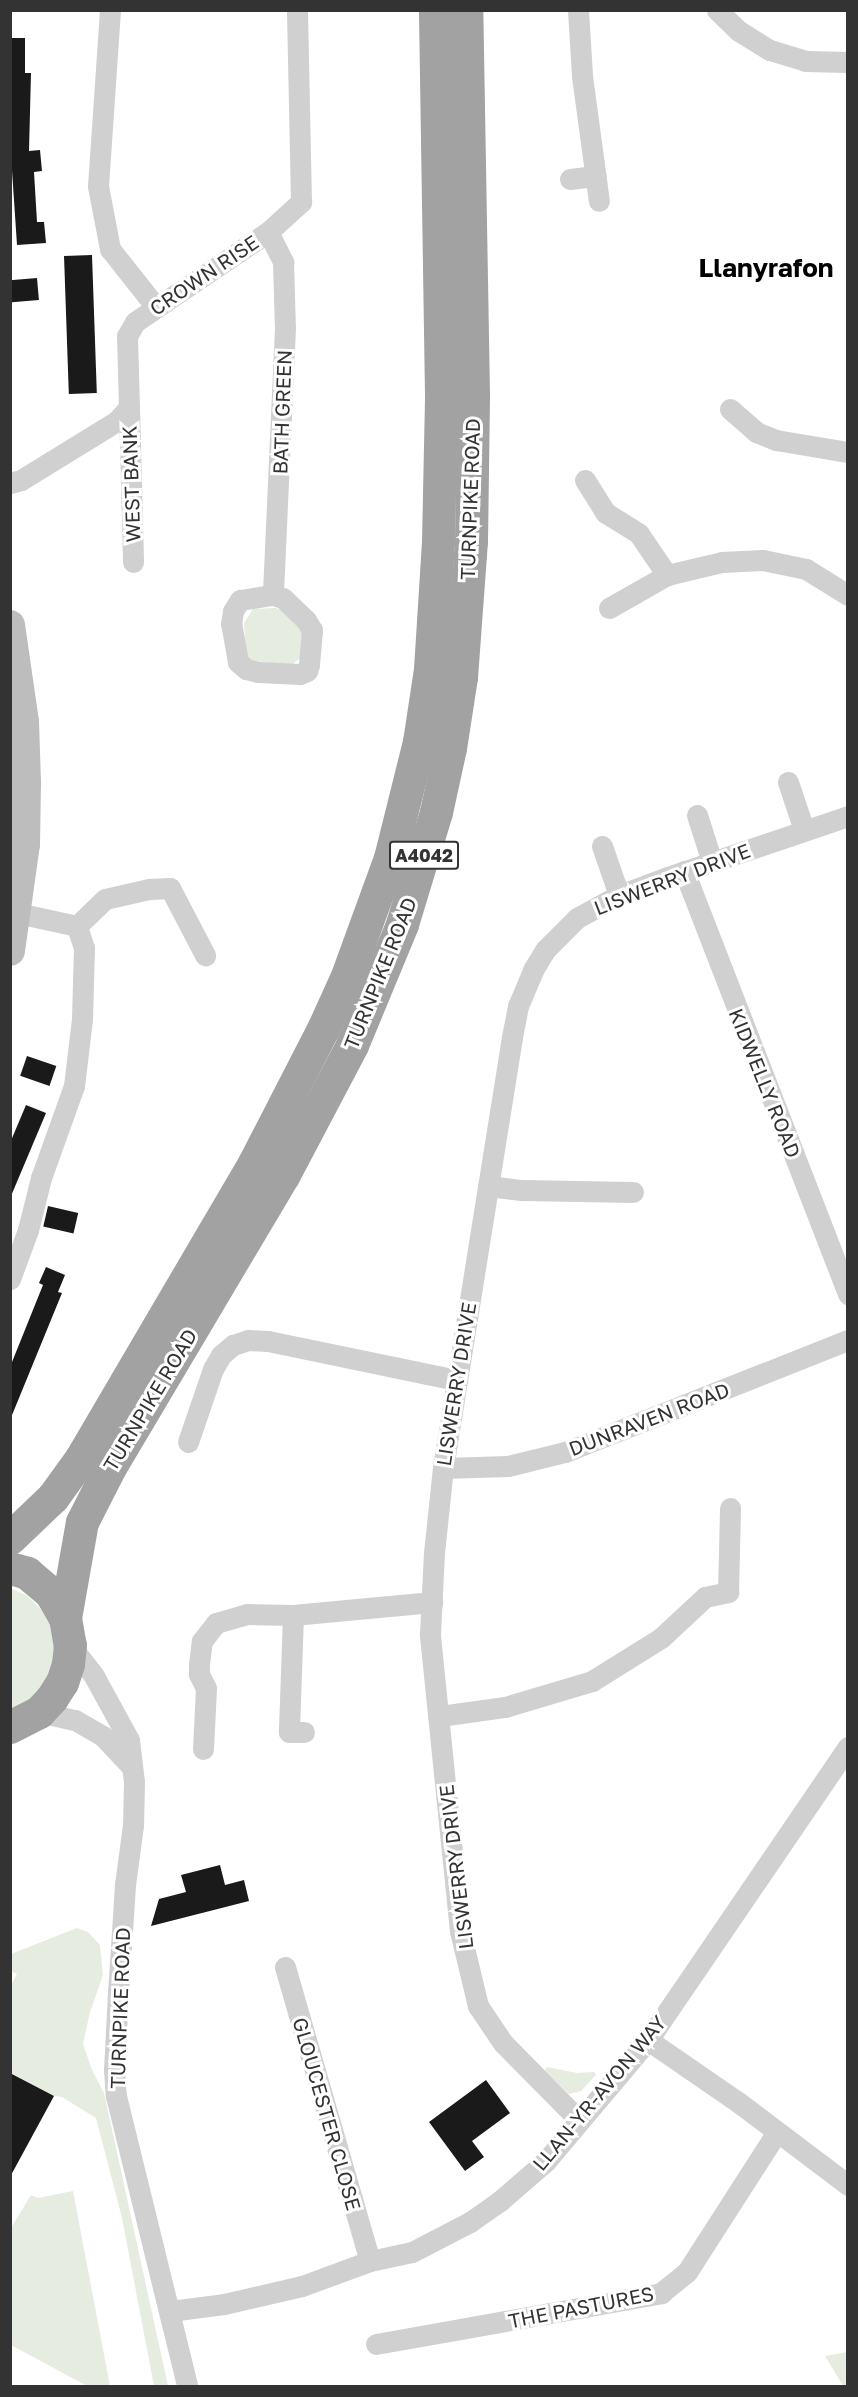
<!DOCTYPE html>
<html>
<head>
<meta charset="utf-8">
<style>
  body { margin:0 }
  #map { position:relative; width:858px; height:2397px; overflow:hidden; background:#fff; font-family:"Golos Text",sans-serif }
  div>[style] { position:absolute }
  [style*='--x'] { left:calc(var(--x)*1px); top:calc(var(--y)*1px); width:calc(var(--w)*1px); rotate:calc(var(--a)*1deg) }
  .green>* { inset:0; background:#e6ecdf }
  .building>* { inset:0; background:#1a1a1a; transform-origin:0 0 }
  .minor>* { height:21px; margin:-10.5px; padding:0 10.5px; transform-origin:10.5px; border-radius:10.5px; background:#d0d0d0 }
  .secondary>* { height:30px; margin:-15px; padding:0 15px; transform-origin:15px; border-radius:15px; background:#bdbdbd }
  .trunk>* { height:33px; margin:-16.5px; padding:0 16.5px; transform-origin:16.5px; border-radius:16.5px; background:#a2a2a2 }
  span { translate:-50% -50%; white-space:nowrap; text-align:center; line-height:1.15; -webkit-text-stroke:6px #fff; paint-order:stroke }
  .shield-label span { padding:2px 4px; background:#fff; border:2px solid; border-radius:4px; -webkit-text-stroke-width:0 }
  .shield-label { font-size:18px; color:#333; font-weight:700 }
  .street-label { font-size:20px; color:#333 }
  .district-label { font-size:26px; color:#000; font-weight:700 }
  .frame { position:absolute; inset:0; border:12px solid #333; pointer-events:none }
</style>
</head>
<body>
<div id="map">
  <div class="green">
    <div style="clip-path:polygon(276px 608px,285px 612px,306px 635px,302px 657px,290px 666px,248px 660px,246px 653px,244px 623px,253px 609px)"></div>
    <div style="clip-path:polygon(10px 1588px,26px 1595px,39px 1607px,49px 1621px,56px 1655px,46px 1687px,10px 1715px)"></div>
    <div style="clip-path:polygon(77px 1928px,88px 1932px,100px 1945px,103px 1975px,90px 2012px,83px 2044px,92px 2070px,104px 2093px,168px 2386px,154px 2386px,122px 2218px,96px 2118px,62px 2097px,54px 2096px,11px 2073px,10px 1987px,17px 1974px,11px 1971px,11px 1954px)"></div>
    <div style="clip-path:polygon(547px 2067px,577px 2073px,594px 2072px,596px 2075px,581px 2091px,569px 2094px,545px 2071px)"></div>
    <div style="clip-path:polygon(73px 2191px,110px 2386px,87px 2386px,11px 2345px,11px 2228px,31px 2195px,38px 2198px)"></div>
    <div style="clip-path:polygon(847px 2352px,847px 2386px,843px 2386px,825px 2356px)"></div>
  </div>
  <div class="building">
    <div style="clip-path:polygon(10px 38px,25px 38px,25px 73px,31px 73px,29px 151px,40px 150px,42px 171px,34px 172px,37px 222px,44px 222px,46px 243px,17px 245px,10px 141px)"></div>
    <div style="left:92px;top:255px;width:138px;height:28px;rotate:88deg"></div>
    <div style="left:37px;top:278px;width:22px;height:27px;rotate:85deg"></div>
    <div style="left:27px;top:1056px;width:31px;height:21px;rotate:19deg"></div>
    <div style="clip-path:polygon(26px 1105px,46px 1113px,11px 1196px,10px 1143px)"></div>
    <div style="left:48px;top:1206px;width:31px;height:21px;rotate:13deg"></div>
    <div style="clip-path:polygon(46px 1267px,65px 1275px,58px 1292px,62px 1293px,10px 1420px,10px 1367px,43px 1285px,39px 1283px)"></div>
    <div style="clip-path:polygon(220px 1865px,225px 1885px,244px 1880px,249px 1901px,151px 1926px,159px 1899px,186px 1892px,181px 1875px)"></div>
    <div style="clip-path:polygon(10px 2073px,54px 2096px,10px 2177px)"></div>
    <div style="clip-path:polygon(486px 2080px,510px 2113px,472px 2141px,484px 2157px,465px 2171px,429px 2122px)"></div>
  </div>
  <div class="minor">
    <div style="--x:110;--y:10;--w:176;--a:93.9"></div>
    <div style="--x:98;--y:186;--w:64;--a:79.2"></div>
    <div style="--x:110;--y:249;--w:74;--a:51.6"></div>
    <div style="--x:578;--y:10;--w:66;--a:86.5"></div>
    <div style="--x:582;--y:76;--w:126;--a:82.3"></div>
    <div style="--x:717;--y:10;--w:30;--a:44"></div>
    <div style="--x:739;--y:31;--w:36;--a:32"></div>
    <div style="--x:770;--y:50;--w:37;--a:17"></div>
    <div style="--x:805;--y:61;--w:43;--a:1.3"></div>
    <div style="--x:570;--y:179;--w:26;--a:-7"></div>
    <div style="--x:268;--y:232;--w:34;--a:63"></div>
    <div style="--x:283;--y:262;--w:66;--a:88.3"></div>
    <div style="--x:285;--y:328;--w:267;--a:92.6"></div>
    <div style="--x:129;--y:407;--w:155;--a:88.5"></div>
    <div style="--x:730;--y:409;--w:35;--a:41"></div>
    <div style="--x:756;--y:432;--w:22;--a:22"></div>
    <div style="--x:776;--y:440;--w:73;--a:9.5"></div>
    <div style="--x:585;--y:480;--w:39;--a:58"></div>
    <div style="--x:606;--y:513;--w:39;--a:32"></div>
    <div style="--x:639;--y:534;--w:50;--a:55.7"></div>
    <div style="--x:10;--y:483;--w:11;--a:-15"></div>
    <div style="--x:21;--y:480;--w:113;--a:-31.6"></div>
    <div style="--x:117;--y:421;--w:18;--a:-49"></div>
    <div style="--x:129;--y:407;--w:71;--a:-91.6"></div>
    <div style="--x:127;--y:336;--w:16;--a:-60"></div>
    <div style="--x:135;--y:322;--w:161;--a:-34.1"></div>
    <div style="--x:268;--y:232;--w:45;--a:-42.3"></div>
    <div style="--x:301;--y:202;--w:192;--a:-91.2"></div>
    <div style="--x:273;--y:595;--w:10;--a:17"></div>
    <div style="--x:283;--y:598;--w:32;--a:44"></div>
    <div style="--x:306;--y:620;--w:12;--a:59"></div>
    <div style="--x:312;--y:630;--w:35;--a:95"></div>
    <div style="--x:309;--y:665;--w:6;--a:108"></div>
    <div style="--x:307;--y:671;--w:8;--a:157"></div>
    <div style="--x:300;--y:674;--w:42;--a:-177.3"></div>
    <div style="--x:258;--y:672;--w:12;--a:-166"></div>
    <div style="--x:246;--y:669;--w:11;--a:-139"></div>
    <div style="--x:238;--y:662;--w:39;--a:-100"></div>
    <div style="--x:231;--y:624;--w:13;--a:-81"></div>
    <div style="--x:233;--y:611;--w:13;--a:-58"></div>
    <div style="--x:240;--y:600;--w:33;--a:-9"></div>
    <div style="--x:609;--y:608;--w:67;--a:-29.6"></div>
    <div style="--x:667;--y:575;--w:57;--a:-13.3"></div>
    <div style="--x:722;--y:562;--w:41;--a:-2.8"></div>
    <div style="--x:763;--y:560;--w:44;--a:11.8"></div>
    <div style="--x:806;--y:569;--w:49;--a:31.8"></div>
    <div style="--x:788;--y:782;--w:51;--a:71.6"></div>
    <div style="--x:697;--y:815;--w:49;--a:72.3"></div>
    <div style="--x:602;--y:846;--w:52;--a:70.9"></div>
    <div style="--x:684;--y:871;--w:454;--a:68.8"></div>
    <div style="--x:77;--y:926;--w:39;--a:-44"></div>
    <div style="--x:105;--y:899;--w:45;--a:-12.8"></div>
    <div style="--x:149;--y:889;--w:21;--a:-3"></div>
    <div style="--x:170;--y:888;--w:76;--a:62.4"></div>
    <div style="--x:488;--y:1186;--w:34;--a:7"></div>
    <div style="--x:522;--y:1190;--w:111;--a:1"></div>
    <div style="--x:10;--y:1279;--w:52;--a:-69.8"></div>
    <div style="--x:28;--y:1230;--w:54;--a:-76"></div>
    <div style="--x:41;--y:1178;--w:98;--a:-70.3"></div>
    <div style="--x:74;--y:1086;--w:67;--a:-83.2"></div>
    <div style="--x:82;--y:1019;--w:71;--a:-88.4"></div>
    <div style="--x:84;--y:948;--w:23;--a:-108"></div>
    <div style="--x:77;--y:926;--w:61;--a:-167.8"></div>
    <div style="--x:188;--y:1442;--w:77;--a:-71.1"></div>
    <div style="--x:213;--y:1369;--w:16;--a:-60"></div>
    <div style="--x:221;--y:1355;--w:16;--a:-40"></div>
    <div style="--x:233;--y:1345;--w:16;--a:-18"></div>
    <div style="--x:248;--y:1340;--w:20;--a:3"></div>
    <div style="--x:268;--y:1341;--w:193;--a:11.7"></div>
    <div style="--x:443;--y:1468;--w:65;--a:-1.8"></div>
    <div style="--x:508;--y:1466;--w:59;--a:-13.8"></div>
    <div style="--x:565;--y:1452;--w:304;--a:-21.6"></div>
    <div style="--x:293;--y:1615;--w:117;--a:92"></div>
    <div style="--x:289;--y:1732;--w:15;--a:0"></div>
    <div style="--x:70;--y:1645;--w:39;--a:52"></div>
    <div style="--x:94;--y:1676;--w:73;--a:61.3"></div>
    <div style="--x:129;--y:1740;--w:42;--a:83.2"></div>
    <div style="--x:134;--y:1782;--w:43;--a:91.3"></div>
    <div style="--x:133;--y:1825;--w:61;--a:97.6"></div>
    <div style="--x:125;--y:1885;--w:107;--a:93.7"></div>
    <div style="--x:118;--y:1992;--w:78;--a:92.9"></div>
    <div style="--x:114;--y:2070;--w:26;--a:86"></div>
    <div style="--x:116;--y:2096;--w:299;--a:76.2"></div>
    <div style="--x:39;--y:1712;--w:37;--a:13"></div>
    <div style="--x:75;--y:1720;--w:32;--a:30"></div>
    <div style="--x:103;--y:1736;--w:41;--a:47"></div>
    <div style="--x:440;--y:1716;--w:66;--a:-7.9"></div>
    <div style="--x:505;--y:1707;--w:91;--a:-16.6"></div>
    <div style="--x:592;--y:1681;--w:81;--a:-31.9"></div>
    <div style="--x:661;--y:1638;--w:60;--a:-43"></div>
    <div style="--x:705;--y:1597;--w:24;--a:-12"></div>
    <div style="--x:728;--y:1592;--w:84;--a:-88.6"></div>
    <div style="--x:203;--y:1749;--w:61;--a:-87.2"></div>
    <div style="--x:206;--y:1688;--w:16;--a:-117"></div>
    <div style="--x:199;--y:1674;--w:10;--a:-90"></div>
    <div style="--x:199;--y:1664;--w:23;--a:-83"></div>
    <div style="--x:202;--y:1641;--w:23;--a:-52"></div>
    <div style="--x:216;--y:1623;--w:32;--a:-16"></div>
    <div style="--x:247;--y:1614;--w:46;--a:1.2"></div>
    <div style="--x:293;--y:1615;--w:140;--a:-5.3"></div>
    <div style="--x:285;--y:1967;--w:306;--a:73.9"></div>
    <div style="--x:648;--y:2040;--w:109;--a:34.6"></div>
    <div style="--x:738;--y:2102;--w:138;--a:37"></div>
    <div style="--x:579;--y:2120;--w:108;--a:-134.6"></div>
    <div style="--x:503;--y:2043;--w:45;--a:-124"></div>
    <div style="--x:478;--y:2006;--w:77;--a:-103.5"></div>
    <div style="--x:460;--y:1931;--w:299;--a:-95.8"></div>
    <div style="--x:430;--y:1634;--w:81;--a:-87.2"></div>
    <div style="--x:434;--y:1553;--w:85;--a:-84"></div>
    <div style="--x:443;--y:1468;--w:436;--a:-80.9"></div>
    <div style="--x:512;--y:1037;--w:32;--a:-79"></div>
    <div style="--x:518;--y:1006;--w:39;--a:-67"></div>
    <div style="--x:533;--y:970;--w:23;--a:-59"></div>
    <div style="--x:545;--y:950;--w:45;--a:-45"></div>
    <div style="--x:577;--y:918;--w:48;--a:-28.7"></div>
    <div style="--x:619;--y:895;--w:49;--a:-20.3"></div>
    <div style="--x:665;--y:878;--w:193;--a:-18.7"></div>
    <div style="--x:170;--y:2311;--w:54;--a:-7.4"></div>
    <div style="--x:224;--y:2304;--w:80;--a:-13"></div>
    <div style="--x:302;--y:2286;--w:72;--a:-20.2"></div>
    <div style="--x:370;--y:2261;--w:43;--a:-12.1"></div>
    <div style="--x:412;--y:2252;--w:65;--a:-27.3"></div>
    <div style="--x:470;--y:2222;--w:38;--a:-35"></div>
    <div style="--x:501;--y:2200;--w:60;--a:-40.9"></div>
    <div style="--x:546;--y:2161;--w:158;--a:-49.9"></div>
    <div style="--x:648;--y:2040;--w:355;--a:-55.7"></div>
    <div style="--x:376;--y:2344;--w:290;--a:-10.1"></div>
    <div style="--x:661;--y:2293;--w:33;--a:-39"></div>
    <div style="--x:687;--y:2272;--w:166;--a:-57.3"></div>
  </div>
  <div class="secondary">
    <div style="--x:10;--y:625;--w:98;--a:81.8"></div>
    <div style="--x:24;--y:722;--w:60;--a:88.1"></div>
    <div style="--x:26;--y:782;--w:62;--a:90.9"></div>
    <div style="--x:25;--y:844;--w:108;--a:98"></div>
  </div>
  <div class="trunk">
    <div style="--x:10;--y:1538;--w:59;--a:-43.6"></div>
    <div style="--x:53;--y:1497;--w:48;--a:-54.3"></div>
    <div style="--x:81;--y:1458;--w:342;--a:-59.6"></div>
    <div style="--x:254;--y:1163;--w:151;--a:-62.8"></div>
    <div style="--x:323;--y:1029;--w:58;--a:-65.6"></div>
    <div style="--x:347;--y:976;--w:126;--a:-70"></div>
    <div style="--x:390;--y:858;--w:120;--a:-76"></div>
    <div style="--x:419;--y:742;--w:74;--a:-81.4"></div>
    <div style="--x:430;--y:669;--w:127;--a:-86.4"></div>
    <div style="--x:438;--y:542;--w:148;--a:-88.8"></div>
    <div style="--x:441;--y:394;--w:384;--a:-90.9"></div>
    <div style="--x:10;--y:1568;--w:18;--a:16"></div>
    <div style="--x:27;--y:1573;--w:30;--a:40"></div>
    <div style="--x:50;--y:1592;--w:30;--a:60"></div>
    <div style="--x:65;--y:1618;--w:27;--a:80"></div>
    <div style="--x:70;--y:1645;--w:19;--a:96"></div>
    <div style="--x:68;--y:1664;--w:19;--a:108"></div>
    <div style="--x:62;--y:1682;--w:19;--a:122"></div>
    <div style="--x:52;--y:1698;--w:19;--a:133"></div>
    <div style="--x:39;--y:1712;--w:33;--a:153"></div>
    <div style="--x:65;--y:1618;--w:97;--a:-80"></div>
    <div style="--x:82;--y:1522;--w:62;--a:-63"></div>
    <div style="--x:110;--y:1467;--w:339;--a:-59.3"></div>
    <div style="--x:283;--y:1176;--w:148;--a:-62.2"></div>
    <div style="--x:352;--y:1045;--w:131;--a:-67.5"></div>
    <div style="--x:402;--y:924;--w:117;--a:-73.1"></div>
    <div style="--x:436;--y:812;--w:66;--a:-77.7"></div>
    <div style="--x:450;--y:748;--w:72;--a:-81.2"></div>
    <div style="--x:461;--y:677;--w:136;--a:-85.8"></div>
    <div style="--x:471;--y:541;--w:147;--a:-89.2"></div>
    <div style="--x:473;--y:394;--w:384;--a:-91"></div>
  </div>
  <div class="shield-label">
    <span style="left:424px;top:855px">A4042</span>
  </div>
  <div class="street-label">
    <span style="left:204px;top:275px;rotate:-34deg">CROWN RISE</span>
    <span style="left:282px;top:412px;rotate:-88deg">BATH GREEN</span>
    <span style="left:131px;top:484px;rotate:-92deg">WEST BANK</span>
    <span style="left:470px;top:499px;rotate:-88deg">TURNPIKE ROAD</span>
    <span style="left:672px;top:879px;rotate:-21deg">LISWERRY DRIVE</span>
    <span style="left:380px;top:973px;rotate:-68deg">TURNPIKE ROAD</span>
    <span style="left:765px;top:1083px;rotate:68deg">KIDWELLY ROAD</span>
    <span style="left:456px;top:1384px;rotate:-81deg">LISWERRY DRIVE</span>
    <span style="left:150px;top:1400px;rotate:-59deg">TURNPIKE ROAD</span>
    <span style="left:649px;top:1419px;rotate:-21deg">DUNRAVEN ROAD</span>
    <span style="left:456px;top:1867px;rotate:-97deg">LISWERRY DRIVE</span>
    <span style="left:120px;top:2008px;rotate:-88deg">TURNPIKE ROAD</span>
    <span style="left:599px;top:2093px;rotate:-50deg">LLAN-YR-AVON WAY</span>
    <span style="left:327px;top:2114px;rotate:74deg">GLOUCESTER CLOSE</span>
    <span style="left:581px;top:2307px;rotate:-11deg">THE PASTURES</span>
  </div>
  <div class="district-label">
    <span style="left:766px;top:268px">Llanyrafon</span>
  </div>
  <div class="frame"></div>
</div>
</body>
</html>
